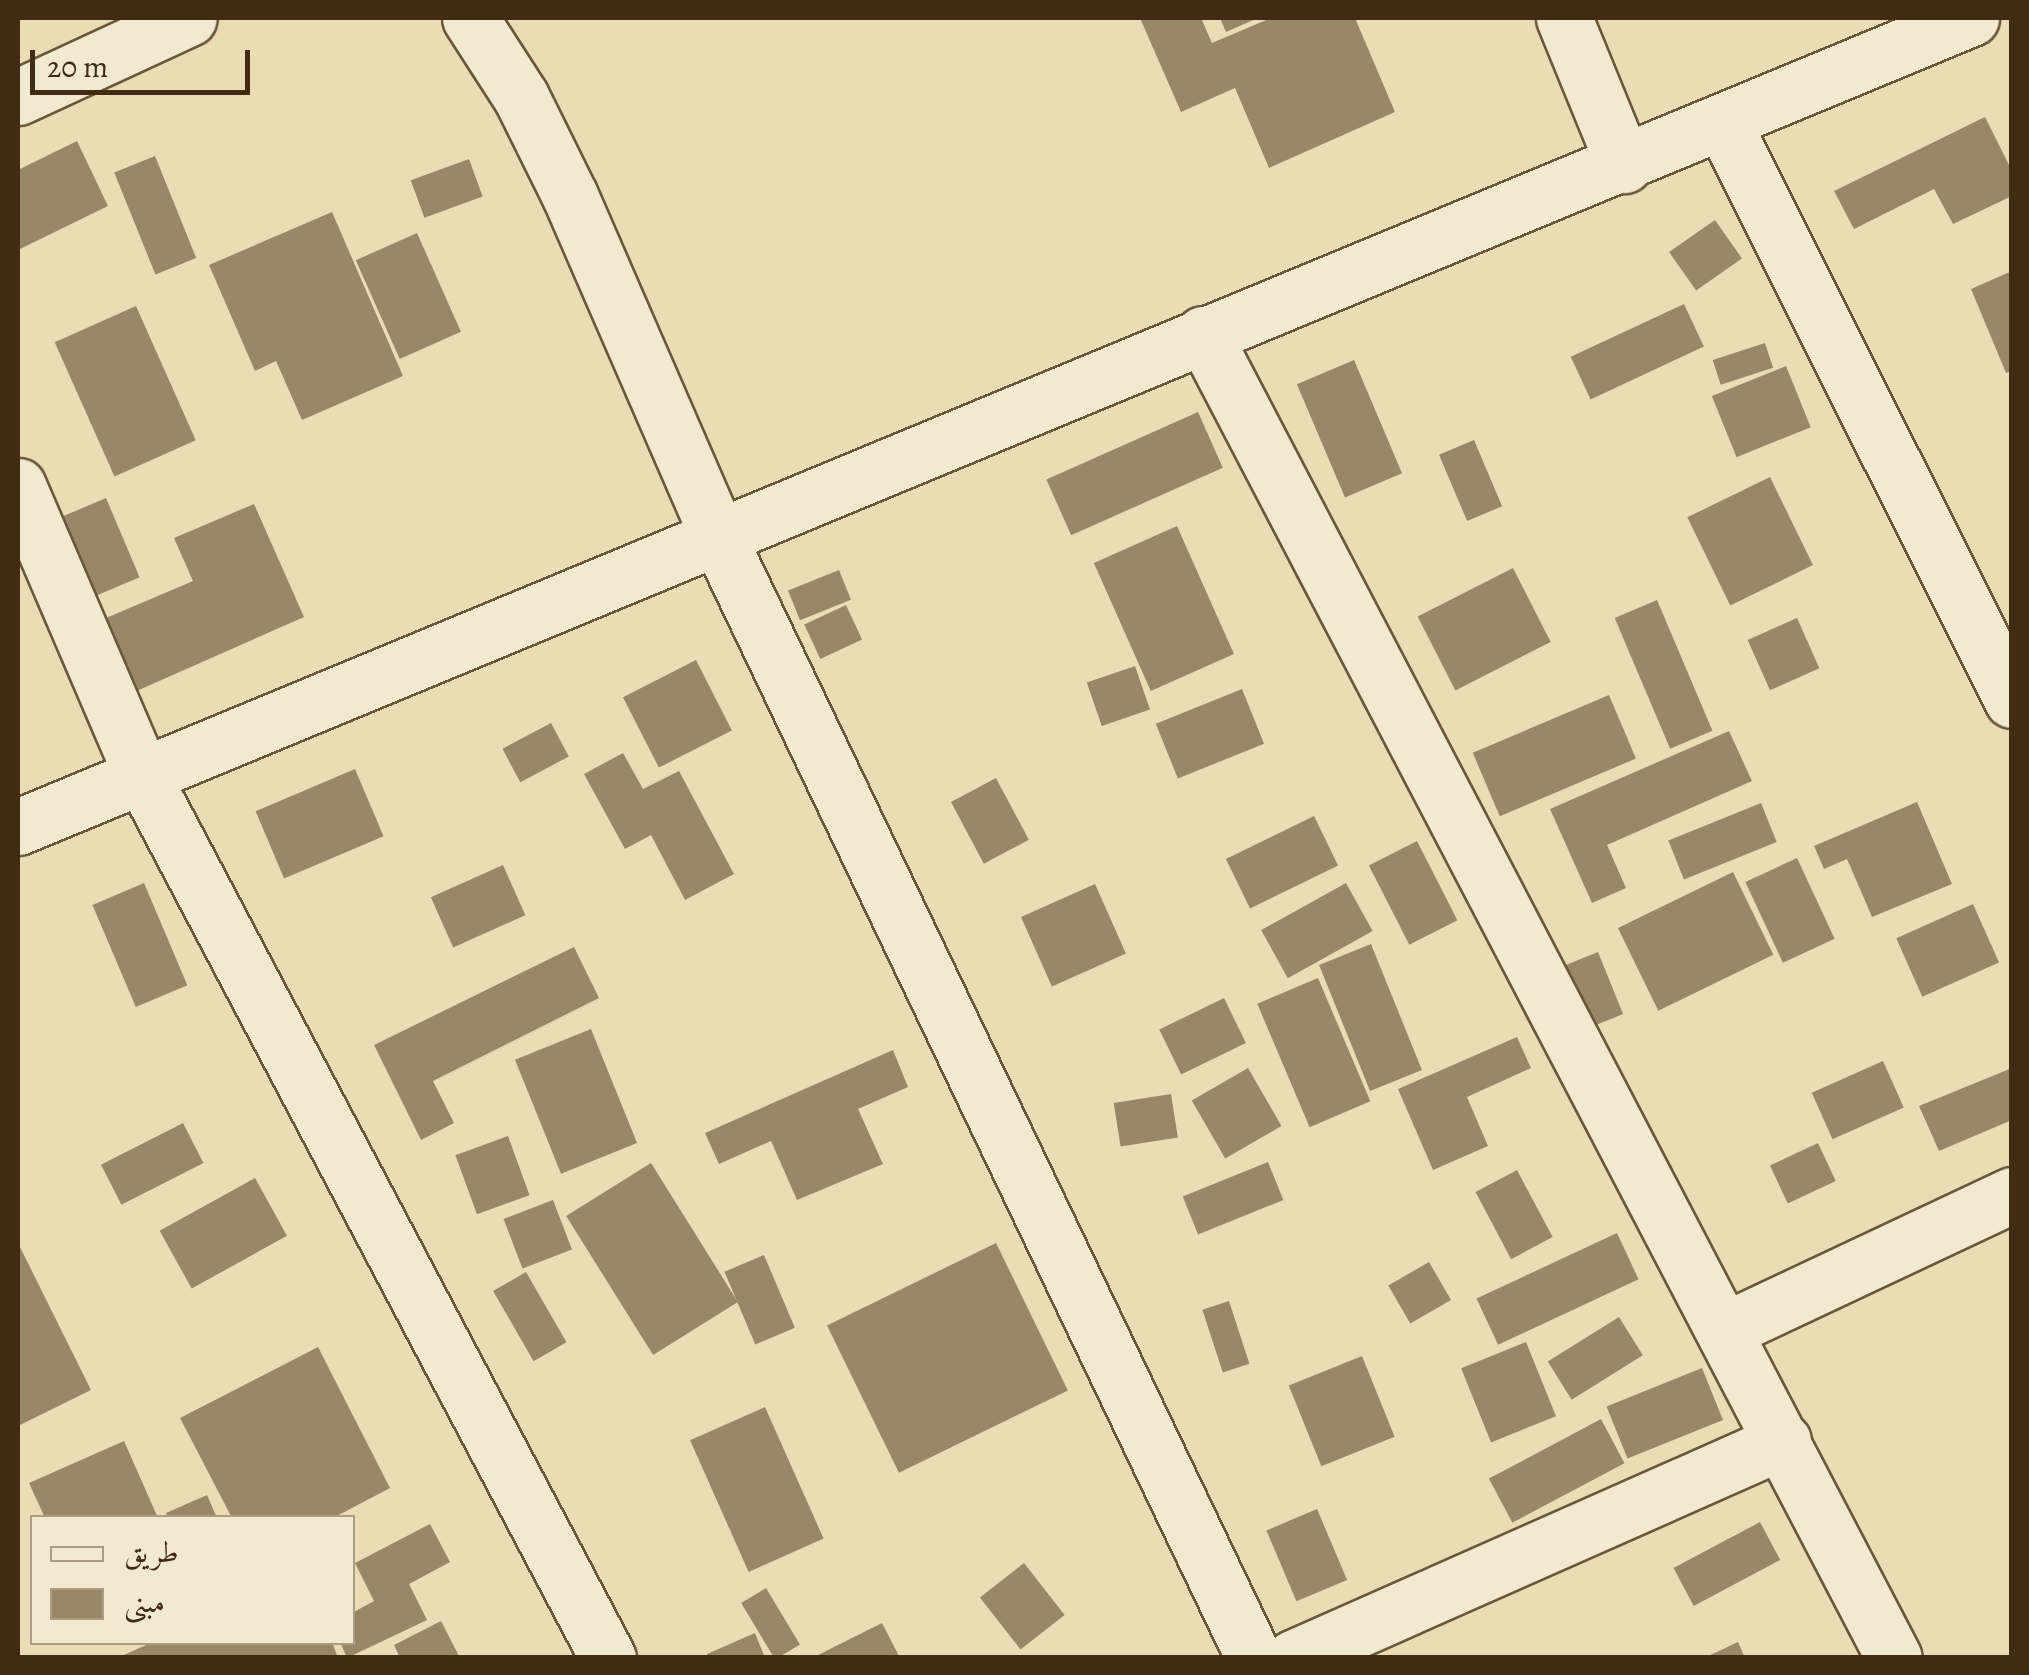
<!DOCTYPE html>
<html>
<head>
<meta charset="utf-8">
<style>
  body { margin:0 }
  #map { position:relative; width:2029px; height:1675px; overflow:hidden; background:#eaddb6; font-family:Alegreya,Amiri,serif }
  div>[style] { position:absolute }
  [style*='--x'] { left:calc(var(--x)*1px); top:calc(var(--y)*1px); width:calc(var(--w)*1px); rotate:calc(var(--a)*1deg) }
  .building>* { inset:0; background:#998867; transform-origin:0 0 }
  .roads { filter:drop-shadow(2px 0 #6b583b) drop-shadow(-2px 0 #6b583b) drop-shadow(0 2px #6b583b) drop-shadow(0 -2px #6b583b) }
  .minor>* { height:55px; margin:-27.5px; padding:0 27.5px; transform-origin:27.5px; border-radius:27.5px; background:#f1e9d0 }
  span { translate:-50% -50%; white-space:nowrap; text-align:center; line-height:1.15; -webkit-text-stroke:8px #f1e9d0; paint-order:stroke }
  .frame { position:absolute; inset:0; border:20px solid #412b12; pointer-events:none }
  .legend { position:absolute; left:30px; top:1515px; width:325px; height:130px; box-sizing:border-box; background:#f1e9d0; border:2px solid #ab9d84; margin:0; padding:12px 18px; list-style:none; font-size:30px; color:#412b12 }
  .legend li { display:flex; align-items:center; gap:20px; height:50px }
  .legend b { width:50px; border:2px solid #ab9d84 }
  .scale { position:absolute; left:30px; top:50px; width:220px; height:45px; box-sizing:border-box; border:5px solid #412b12; border-top:0; padding-left:12px; font-size:30px; line-height:35px; white-space:nowrap; color:#412b12; -webkit-text-stroke:8px #f1e9d0; paint-order:stroke }
</style>
</head>
<body>
<div id="map">
  <div class="building">
    <div style="clip-path:polygon(1140px 18px,1201px 18px,1212px 43px,1271px 18px,1355px 18px,1395px 112px,1269px 168px,1235px 88px,1181px 112px)"></div>
    <div style="clip-path:polygon(1220px 18px,1258px 18px,1226px 32px)"></div>
    <div style="clip-path:polygon(1985px 117px,2012px 171px,2012px 196px,1953px 224px,1934px 189px,1854px 229px,1834px 191px)"></div>
    <div style="clip-path:polygon(77px 141px,108px 206px,18px 250px,18px 170px)"></div>
    <div style="left:155px;top:156px;width:110px;height:44px;rotate:68deg"></div>
    <div style="left:469px;top:159px;width:40px;height:62px;rotate:70deg"></div>
    <div style="clip-path:polygon(332px 212px,403px 376px,302px 420px,276px 361px,255px 371px,209px 265px)"></div>
    <div style="left:1715px;top:220px;width:47px;height:56px;rotate:55deg"></div>
    <div style="left:417px;top:233px;width:108px;height:67px;rotate:66deg"></div>
    <div style="clip-path:polygon(2012px 271px,2012px 371px,2006px 373px,1971px 289px)"></div>
    <div style="left:1684px;top:304px;width:47px;height:125px;rotate:65deg"></div>
    <div style="left:136px;top:306px;width:147px;height:89px;rotate:66deg"></div>
    <div style="left:1765px;top:343px;width:26px;height:55px;rotate:72deg"></div>
    <div style="left:1354px;top:360px;width:123px;height:62px;rotate:67deg"></div>
    <div style="left:1786px;top:366px;width:66px;height:80px;rotate:68deg"></div>
    <div style="left:1198px;top:412px;width:61px;height:166px;rotate:66deg"></div>
    <div style="left:1474px;top:440px;width:72px;height:38px;rotate:67deg"></div>
    <div style="left:1770px;top:477px;width:98px;height:92px;rotate:64deg"></div>
    <div style="left:106px;top:498px;width:86px;height:48px;rotate:67deg"></div>
    <div style="clip-path:polygon(254px 504px,304px 617px,123px 697px,92px 624px,193px 581px,174px 538px)"></div>
    <div style="left:1177px;top:526px;width:140px;height:91px;rotate:66deg"></div>
    <div style="left:1513px;top:568px;width:83px;height:107px;rotate:63deg"></div>
    <div style="left:839px;top:570px;width:32px;height:55px;rotate:68deg"></div>
    <div style="left:1657px;top:600px;width:142px;height:46px;rotate:67deg"></div>
    <div style="left:846px;top:605px;width:38px;height:46px;rotate:65deg"></div>
    <div style="left:1797px;top:618px;width:55px;height:54px;rotate:66deg"></div>
    <div style="left:696px;top:660px;width:79px;height:82px;rotate:63deg"></div>
    <div style="left:1135px;top:666px;width:46px;height:51px;rotate:71deg"></div>
    <div style="left:1242px;top:689px;width:59px;height:93px;rotate:68deg"></div>
    <div style="left:1609px;top:695px;width:69px;height:148px;rotate:67deg"></div>
    <div style="left:551px;top:723px;width:38px;height:55px;rotate:62deg"></div>
    <div style="clip-path:polygon(1729px 731px,1752px 781px,1607px 845px,1626px 888px,1592px 903px,1550px 809px)"></div>
    <div style="clip-path:polygon(623px 753px,643px 789px,679px 771px,734px 874px,685px 900px,651px 835px,625px 849px,584px 774px)"></div>
    <div style="left:355px;top:769px;width:73px;height:108px;rotate:67deg"></div>
    <div style="left:996px;top:778px;width:70px;height:51px;rotate:62deg"></div>
    <div style="clip-path:polygon(1917px 802px,1952px 884px,1872px 917px,1847px 859px,1824px 869px,1814px 846px)"></div>
    <div style="left:1761px;top:803px;width:42px;height:100px;rotate:68deg"></div>
    <div style="left:1314px;top:816px;width:55px;height:98px;rotate:64deg"></div>
    <div style="left:1417px;top:841px;width:89px;height:54px;rotate:63deg"></div>
    <div style="left:1797px;top:858px;width:89px;height:57px;rotate:65deg"></div>
    <div style="left:503px;top:865px;width:55px;height:79px;rotate:66deg"></div>
    <div style="left:1733px;top:872px;width:92px;height:128px;rotate:64deg"></div>
    <div style="left:144px;top:883px;width:111px;height:56px;rotate:67deg"></div>
    <div style="left:1346px;top:883px;width:55px;height:97px;rotate:61deg"></div>
    <div style="left:1095px;top:884px;width:76px;height:81px;rotate:66deg"></div>
    <div style="left:1973px;top:904px;width:64px;height:84px;rotate:66deg"></div>
    <div style="left:1371px;top:944px;width:136px;height:56px;rotate:68deg"></div>
    <div style="clip-path:polygon(574px 947px,599px 998px,433px 1081px,454px 1123px,421px 1140px,374px 1045px)"></div>
    <div style="left:1598px;top:952px;width:67px;height:38px;rotate:68deg"></div>
    <div style="left:1318px;top:978px;width:134px;height:66px;rotate:67deg"></div>
    <div style="left:1224px;top:998px;width:50px;height:72px;rotate:64deg"></div>
    <div style="left:591px;top:1029px;width:123px;height:82px;rotate:68deg"></div>
    <div style="clip-path:polygon(1517px 1037px,1531px 1068px,1467px 1097px,1488px 1146px,1433px 1170px,1398px 1089px)"></div>
    <div style="clip-path:polygon(893px 1050px,908px 1087px,858px 1109px,883px 1164px,797px 1200px,771px 1141px,719px 1164px,705px 1133px)"></div>
    <div style="left:1883px;top:1061px;width:51px;height:78px;rotate:66deg"></div>
    <div style="left:1248px;top:1068px;width:67px;height:65px;rotate:60deg"></div>
    <div style="clip-path:polygon(2012px 1068px,2012px 1120px,1939px 1151px,1919px 1106px)"></div>
    <div style="left:1171px;top:1094px;width:44px;height:58px;rotate:81deg"></div>
    <div style="left:183px;top:1123px;width:45px;height:92px;rotate:63deg"></div>
    <div style="left:508px;top:1136px;width:63px;height:56px;rotate:70deg"></div>
    <div style="left:1818px;top:1143px;width:42px;height:53px;rotate:65deg"></div>
    <div style="left:1268px;top:1162px;width:41px;height:92px;rotate:68deg"></div>
    <div style="left:651px;top:1163px;width:164px;height:100px;rotate:58deg"></div>
    <div style="left:1517px;top:1170px;width:76px;height:47px;rotate:62deg"></div>
    <div style="left:255px;top:1178px;width:66px;height:109px;rotate:61deg"></div>
    <div style="left:553px;top:1200px;width:53px;height:53px;rotate:69deg"></div>
    <div style="left:1617px;top:1233px;width:51px;height:155px;rotate:65deg"></div>
    <div style="clip-path:polygon(18px 1243px,91px 1390px,18px 1426px)"></div>
    <div style="left:996px;top:1243px;width:164px;height:188px;rotate:64deg"></div>
    <div style="left:764px;top:1255px;width:79px;height:43px;rotate:67deg"></div>
    <div style="left:1429px;top:1262px;width:44px;height:47px;rotate:60deg"></div>
    <div style="left:526px;top:1272px;width:81px;height:38px;rotate:60deg"></div>
    <div style="left:1229px;top:1301px;width:66px;height:28px;rotate:72deg"></div>
    <div style="left:1619px;top:1317px;width:45px;height:84px;rotate:58deg"></div>
    <div style="left:1526px;top:1342px;width:80px;height:70px;rotate:68deg"></div>
    <div style="clip-path:polygon(318px 1347px,390px 1488px,333px 1518px,232px 1518px,180px 1418px)"></div>
    <div style="left:1362px;top:1356px;width:87px;height:79px;rotate:68deg"></div>
    <div style="left:1702px;top:1368px;width:56px;height:103px;rotate:68deg"></div>
    <div style="left:765px;top:1407px;width:144px;height:82px;rotate:66deg"></div>
    <div style="left:1601px;top:1419px;width:50px;height:127px;rotate:62deg"></div>
    <div style="clip-path:polygon(124px 1441px,158px 1518px,45px 1518px,29px 1483px)"></div>
    <div style="clip-path:polygon(207px 1495px,217px 1518px,168px 1518px,166px 1513px)"></div>
    <div style="left:1317px;top:1509px;width:77px;height:55px;rotate:67deg"></div>
    <div style="left:1760px;top:1522px;width:43px;height:98px;rotate:62deg"></div>
    <div style="clip-path:polygon(430px 1524px,450px 1562px,409px 1584px,427px 1620px,347px 1658px,340px 1642px,352px 1642px,352px 1613px,374px 1601px,355px 1563px)"></div>
    <div style="left:1024px;top:1563px;width:66px;height:56px;rotate:52deg"></div>
    <div style="left:766px;top:1588px;width:66px;height:29px;rotate:59deg"></div>
    <div style="clip-path:polygon(441px 1621px,460px 1658px,400px 1658px,394px 1645px)"></div>
    <div style="clip-path:polygon(882px 1623px,900px 1658px,812px 1658px)"></div>
    <div style="clip-path:polygon(755px 1633px,765px 1658px,708px 1658px,707px 1654px)"></div>
    <div style="clip-path:polygon(153px 1642px,332px 1642px,338px 1658px,117px 1658px)"></div>
    <div style="clip-path:polygon(1738px 1642px,1745px 1658px,1704px 1658px)"></div>
  </div>
  <div class="roads">
    <div class="minor">
      <div style="--x:470;--y:18;--w:94;--a:57.2"></div>
      <div style="--x:521;--y:97;--w:110;--a:63.7"></div>
      <div style="--x:570;--y:196;--w:372;--a:66.5"></div>
      <div style="--x:718;--y:537;--w:1243;--a:64.45"></div>
      <div style="--x:1564;--y:18;--w:159;--a:67.8"></div>
      <div style="--x:18;--y:97;--w:188;--a:-24.8"></div>
      <div style="--x:1724;--y:125;--w:643;--a:63.4"></div>
      <div style="--x:1203;--y:334;--w:1493;--a:62.44"></div>
      <div style="--x:18;--y:486;--w:317;--a:66.8"></div>
      <div style="--x:143;--y:777;--w:996;--a:62.17"></div>
      <div style="--x:18;--y:827;--w:2114;--a:-22.5"></div>
      <div style="--x:1725;--y:1330;--w:317;--a:-25.2"></div>
      <div style="--x:1293;--y:1658;--w:536;--a:-23.89"></div>
    </div>
  </div>
  <div class="frame"></div>
  <ul class="legend">
  <li><b style="height:12px;background:#f1e9d0"></b>طريق</li>
  <li><b style="height:28px;background:#998867"></b>مبنى</li>
  </ul>
  <div class="scale">20 m</div>
</div>
</body>
</html>
